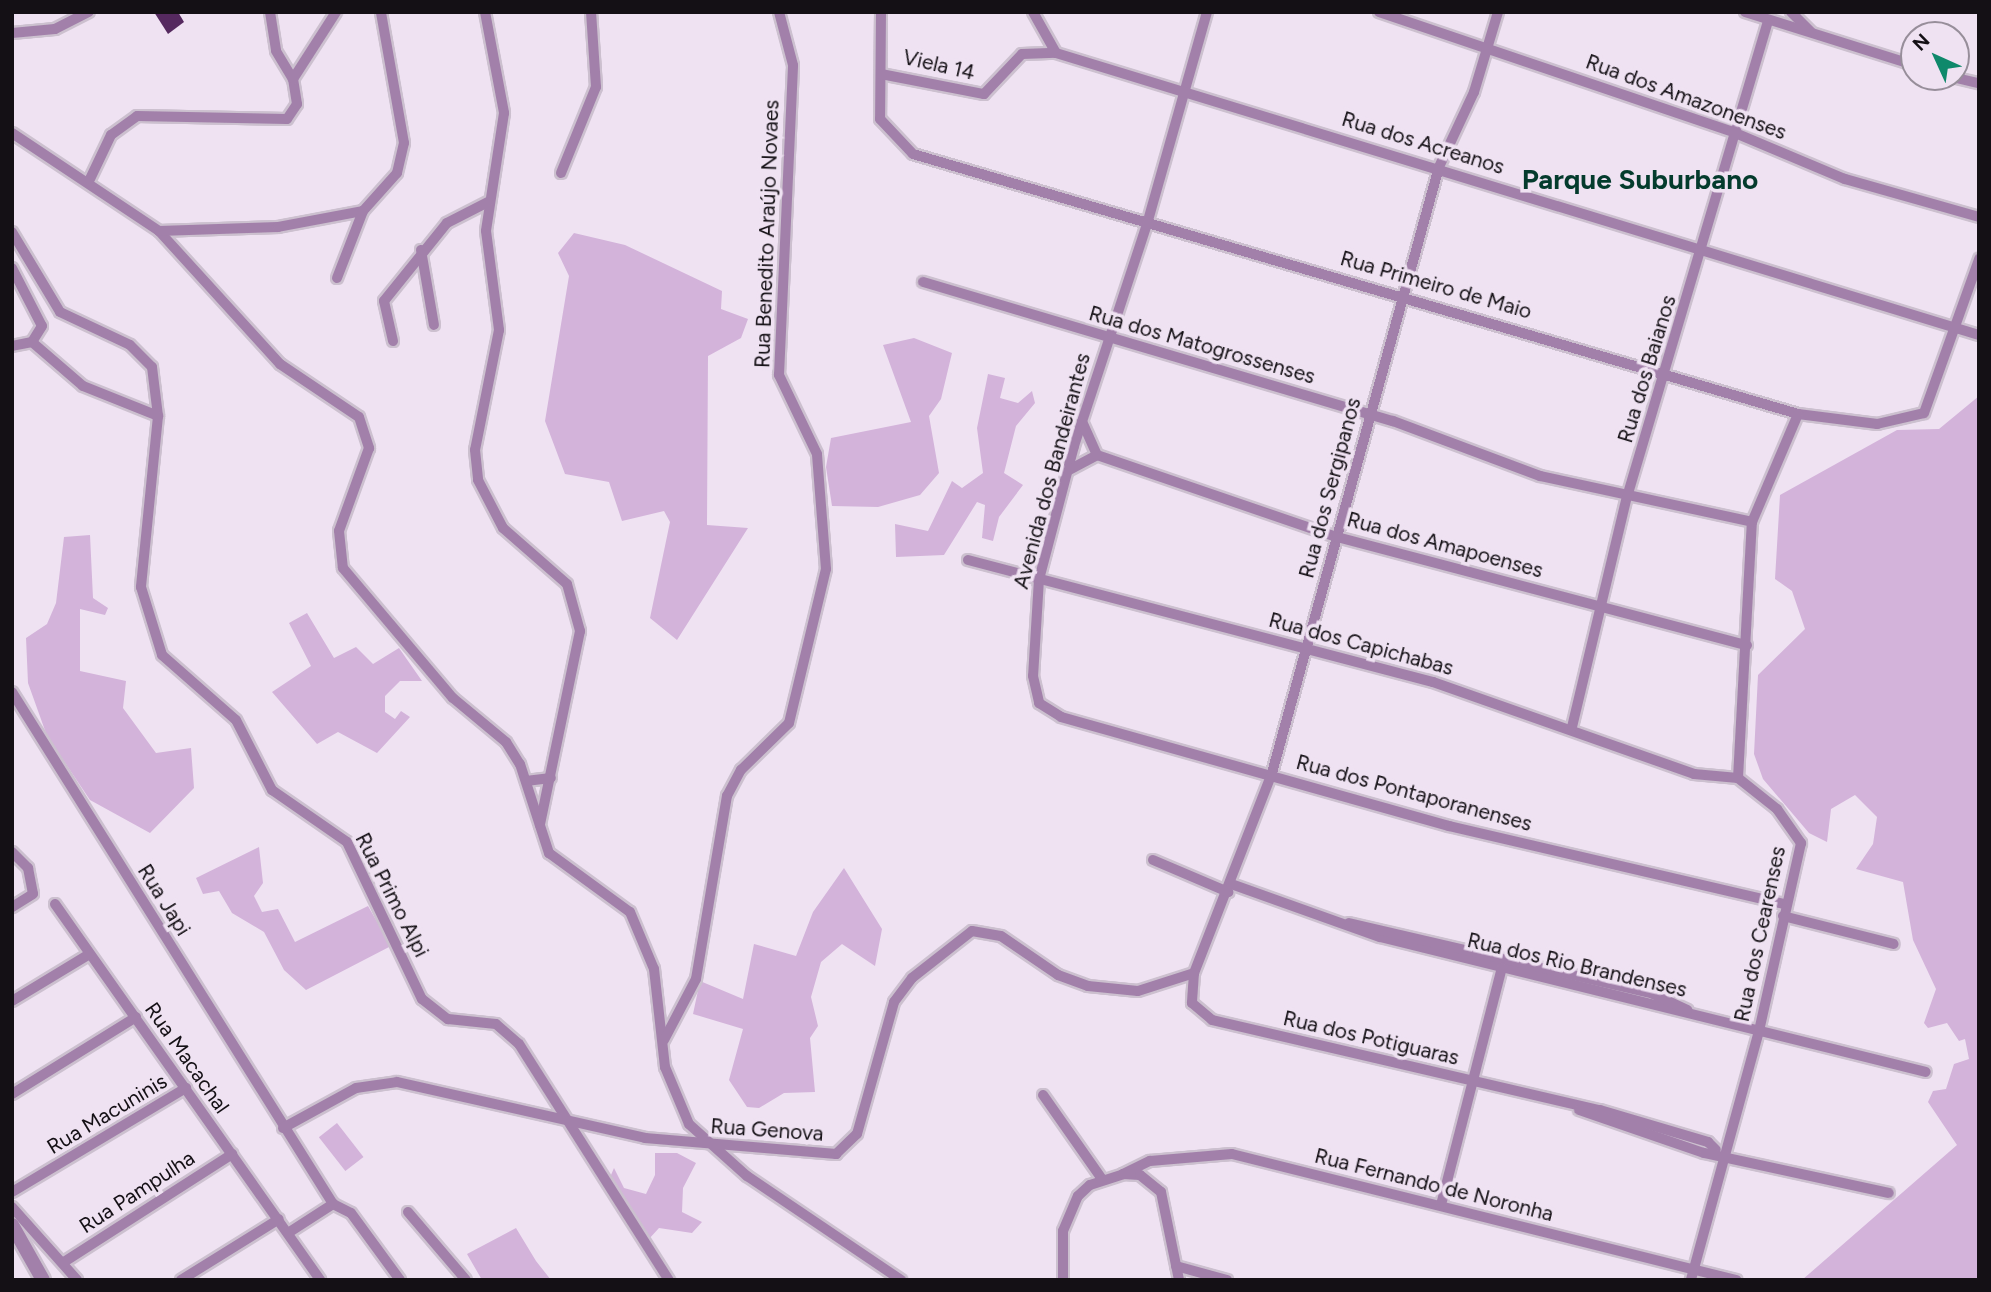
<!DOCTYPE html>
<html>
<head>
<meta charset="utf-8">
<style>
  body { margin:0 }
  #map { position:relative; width:1991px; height:1292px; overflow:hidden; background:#efe2f2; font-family:Figtree,sans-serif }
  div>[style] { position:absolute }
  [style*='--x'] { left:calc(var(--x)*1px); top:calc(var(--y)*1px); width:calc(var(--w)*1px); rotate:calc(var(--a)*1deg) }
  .green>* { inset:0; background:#d3b3da; transform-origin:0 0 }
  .building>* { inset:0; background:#55295f }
  .roads { filter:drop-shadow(2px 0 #ccc0cf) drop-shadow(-2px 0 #ccc0cf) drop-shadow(0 2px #ccc0cf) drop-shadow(0 -2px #ccc0cf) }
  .minor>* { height:10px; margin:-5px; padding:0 5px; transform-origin:5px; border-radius:5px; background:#a280aa }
  .tertiary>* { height:14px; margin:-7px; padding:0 7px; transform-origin:7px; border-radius:7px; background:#a280aa }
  span { translate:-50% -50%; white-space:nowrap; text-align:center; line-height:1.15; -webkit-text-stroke:7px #efe2f2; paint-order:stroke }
  .street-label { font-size:21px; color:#141015 }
  .district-label { font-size:28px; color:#043b2d; font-weight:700 }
  .frame { position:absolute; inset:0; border:14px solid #141015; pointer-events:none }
  .north { position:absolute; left:1900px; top:21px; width:70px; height:70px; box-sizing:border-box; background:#efe2f2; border:2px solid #978e9a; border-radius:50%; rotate:315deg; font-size:19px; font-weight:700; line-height:28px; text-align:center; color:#141015 }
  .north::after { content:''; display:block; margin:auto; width:24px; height:32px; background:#0f896b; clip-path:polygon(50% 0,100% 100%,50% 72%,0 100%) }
</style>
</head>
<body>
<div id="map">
  <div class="green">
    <div style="clip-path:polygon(574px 233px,625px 245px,722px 291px,721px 309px,748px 319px,741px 338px,708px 356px,707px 525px,748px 528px,677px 640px,650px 618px,670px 522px,664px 511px,622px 521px,609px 482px,565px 474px,545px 421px,569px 276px,558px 253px)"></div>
    <div style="clip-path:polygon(914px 338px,952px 353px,941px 399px,929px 416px,939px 473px,920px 495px,878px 507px,832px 506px,826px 467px,831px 438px,911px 422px,883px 345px)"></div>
    <div style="clip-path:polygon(988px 374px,1005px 378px,1000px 398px,1018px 403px,1032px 391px,1035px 403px,1016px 426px,1004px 473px,1023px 485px,999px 517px,993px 541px,982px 538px,985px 505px,977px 502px,944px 555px,896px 557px,895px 524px,928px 531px,952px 481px,962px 488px,983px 473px,977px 428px)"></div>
    <div style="clip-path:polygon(1979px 396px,1979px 1280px,1802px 1280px,1957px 1145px,1928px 1102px,1933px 1091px,1946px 1089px,1954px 1064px,1969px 1059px,1965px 1039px,1959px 1041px,1947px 1023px,1928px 1028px,1924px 1023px,1936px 989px,1913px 940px,1903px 882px,1856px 869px,1873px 844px,1877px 817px,1855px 795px,1831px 809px,1827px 842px,1809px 833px,1763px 779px,1754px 754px,1758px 675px,1805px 629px,1792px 591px,1775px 579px,1780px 495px,1897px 430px,1939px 429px)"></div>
    <div style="clip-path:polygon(90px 535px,93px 598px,108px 608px,105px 615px,80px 609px,80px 671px,126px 681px,123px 708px,156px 753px,191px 748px,194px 788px,150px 833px,90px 800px,47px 736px,28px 683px,26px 638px,47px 624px,56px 603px,64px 537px)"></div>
    <div style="clip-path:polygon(307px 613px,334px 658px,356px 647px,373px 664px,399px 648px,422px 681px,400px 681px,385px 696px,385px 712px,395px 719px,401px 711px,410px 717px,377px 753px,338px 732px,317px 744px,272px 692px,311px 666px,289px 623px)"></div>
    <div style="clip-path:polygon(259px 847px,263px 883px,254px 896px,262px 912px,278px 909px,295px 942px,368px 906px,391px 946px,306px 990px,284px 970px,264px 932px,232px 913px,219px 891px,203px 894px,196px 878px)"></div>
    <div style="clip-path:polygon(844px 868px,882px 929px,875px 966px,842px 944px,821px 962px,811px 997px,818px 1026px,810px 1038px,815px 1092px,784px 1093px,759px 1108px,747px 1107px,729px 1080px,743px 1029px,693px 1014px,700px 981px,743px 999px,754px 944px,796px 956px,813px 912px)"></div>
    <div style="left:337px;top:1123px;width:43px;height:23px;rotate:52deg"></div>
    <div style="clip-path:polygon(655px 1153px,677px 1153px,696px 1163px,683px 1188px,682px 1212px,702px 1222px,692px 1233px,659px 1228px,648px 1240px,608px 1182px,614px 1168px,624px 1188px,646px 1194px,655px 1175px)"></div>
    <div style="clip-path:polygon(516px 1228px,536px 1261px,551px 1280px,482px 1280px,467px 1254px)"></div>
  </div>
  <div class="building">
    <div style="clip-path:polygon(154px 12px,178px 12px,184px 22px,168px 34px)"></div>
  </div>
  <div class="roads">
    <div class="minor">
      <div style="--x:270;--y:12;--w:39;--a:81"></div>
      <div style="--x:276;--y:51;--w:33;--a:59"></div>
      <div style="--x:485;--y:12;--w:103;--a:79.3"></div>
      <div style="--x:504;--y:113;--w:119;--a:98.7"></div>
      <div style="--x:486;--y:231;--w:100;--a:82.5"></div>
      <div style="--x:499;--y:330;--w:122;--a:101.3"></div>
      <div style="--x:475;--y:450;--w:30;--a:84"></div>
      <div style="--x:478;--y:480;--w:54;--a:62.5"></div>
      <div style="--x:503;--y:528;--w:85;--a:41.2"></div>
      <div style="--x:567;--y:584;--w:49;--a:74.5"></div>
      <div style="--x:580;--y:631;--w:198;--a:101.7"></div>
      <div style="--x:881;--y:12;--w:107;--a:90.5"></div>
      <div style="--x:880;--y:119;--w:48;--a:46.7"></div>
      <div style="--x:913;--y:154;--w:922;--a:16.37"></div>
      <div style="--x:1798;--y:414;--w:80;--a:7.2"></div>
      <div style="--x:1877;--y:424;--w:48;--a:-13.2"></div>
      <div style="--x:1924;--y:413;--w:164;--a:-70.3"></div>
      <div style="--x:1033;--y:12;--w:47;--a:60.7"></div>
      <div style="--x:1207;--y:12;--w:220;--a:105.8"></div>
      <div style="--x:1147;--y:224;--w:234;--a:108.2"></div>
      <div style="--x:1074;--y:446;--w:138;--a:104.7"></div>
      <div style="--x:1039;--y:579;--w:97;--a:93.5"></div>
      <div style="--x:1033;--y:676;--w:28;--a:77"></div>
      <div style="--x:1039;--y:703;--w:26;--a:32"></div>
      <div style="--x:1061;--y:717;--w:403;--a:15.7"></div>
      <div style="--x:1449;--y:826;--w:345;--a:13.1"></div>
      <div style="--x:1379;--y:12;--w:374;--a:18.7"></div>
      <div style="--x:1733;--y:132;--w:121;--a:22.8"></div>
      <div style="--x:1845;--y:179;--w:139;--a:15.8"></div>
      <div style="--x:1498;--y:12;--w:84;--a:106.7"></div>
      <div style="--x:1474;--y:92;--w:83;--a:115"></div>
      <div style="--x:1439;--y:167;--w:629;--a:105.41"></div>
      <div style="--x:1272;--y:773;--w:215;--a:111.3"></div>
      <div style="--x:1194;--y:973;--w:30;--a:94"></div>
      <div style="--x:1192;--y:1003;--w:26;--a:40"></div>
      <div style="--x:1212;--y:1020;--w:398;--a:13.1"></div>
      <div style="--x:1600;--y:1110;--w:113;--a:16.5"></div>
      <div style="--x:1708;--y:1142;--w:11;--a:45"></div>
      <div style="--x:1745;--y:12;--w:177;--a:17.4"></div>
      <div style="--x:1791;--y:12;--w:28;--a:45"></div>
      <div style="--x:12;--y:33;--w:43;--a:-5.3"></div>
      <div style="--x:55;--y:29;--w:38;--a:-27"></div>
      <div style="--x:881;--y:74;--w:105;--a:11"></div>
      <div style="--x:984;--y:94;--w:55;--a:-46.5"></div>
      <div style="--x:1022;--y:54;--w:34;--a:-2"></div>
      <div style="--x:1056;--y:53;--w:965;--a:16.99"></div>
      <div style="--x:1952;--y:77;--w:28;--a:13"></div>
      <div style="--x:12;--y:133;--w:177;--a:33.7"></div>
      <div style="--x:159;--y:231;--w:180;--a:47.7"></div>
      <div style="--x:280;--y:364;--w:95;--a:33.9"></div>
      <div style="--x:359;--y:417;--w:33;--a:72"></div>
      <div style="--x:369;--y:448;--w:88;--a:109.9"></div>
      <div style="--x:339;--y:531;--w:37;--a:84"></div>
      <div style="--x:343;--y:568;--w:170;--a:49.8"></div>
      <div style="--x:453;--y:698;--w:69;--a:39.7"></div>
      <div style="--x:506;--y:742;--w:26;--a:58"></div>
      <div style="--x:520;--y:764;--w:94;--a:72"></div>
      <div style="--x:549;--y:853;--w:100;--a:36.1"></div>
      <div style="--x:630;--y:912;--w:62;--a:67.2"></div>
      <div style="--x:654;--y:969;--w:99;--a:83.6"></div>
      <div style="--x:665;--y:1067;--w:62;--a:67.2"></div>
      <div style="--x:689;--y:1124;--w:78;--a:41.9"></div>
      <div style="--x:747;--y:1176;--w:186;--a:34"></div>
      <div style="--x:561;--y:173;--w:93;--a:-67.9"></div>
      <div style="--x:596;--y:87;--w:75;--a:-93.8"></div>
      <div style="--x:90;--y:179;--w:49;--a:-64.5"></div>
      <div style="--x:111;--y:135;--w:32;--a:-36"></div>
      <div style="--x:137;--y:116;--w:150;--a:1.1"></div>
      <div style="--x:287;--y:119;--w:18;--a:-56"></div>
      <div style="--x:297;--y:104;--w:25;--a:-99"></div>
      <div style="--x:293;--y:79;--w:80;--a:-57.3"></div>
      <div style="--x:159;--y:231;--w:119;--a:-1.9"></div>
      <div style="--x:278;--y:227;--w:86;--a:-10.7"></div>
      <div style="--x:12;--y:232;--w:93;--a:59"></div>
      <div style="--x:60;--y:312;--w:77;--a:25.2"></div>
      <div style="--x:130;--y:345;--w:31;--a:45"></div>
      <div style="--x:152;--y:367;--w:49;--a:83"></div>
      <div style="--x:158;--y:416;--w:172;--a:95.7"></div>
      <div style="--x:141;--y:587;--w:71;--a:72.8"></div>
      <div style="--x:162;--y:655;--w:98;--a:41.3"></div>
      <div style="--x:236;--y:720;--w:79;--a:62.8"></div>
      <div style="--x:272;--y:790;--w:91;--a:34.7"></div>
      <div style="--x:347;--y:842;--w:174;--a:64.5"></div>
      <div style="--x:422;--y:999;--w:33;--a:38"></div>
      <div style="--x:448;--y:1019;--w:48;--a:5.9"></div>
      <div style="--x:496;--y:1024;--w:30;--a:41"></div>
      <div style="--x:519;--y:1044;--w:280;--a:57.6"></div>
      <div style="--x:421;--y:250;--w:76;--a:80.2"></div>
      <div style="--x:12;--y:268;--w:65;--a:62.7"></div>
      <div style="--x:42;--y:326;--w:19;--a:122"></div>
      <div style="--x:32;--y:342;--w:20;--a:169"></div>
      <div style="--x:337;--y:278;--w:72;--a:-68.8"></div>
      <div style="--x:363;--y:211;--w:51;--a:-48.2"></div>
      <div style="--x:397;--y:173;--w:31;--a:-77"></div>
      <div style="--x:404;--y:143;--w:133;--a:-100"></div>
      <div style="--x:923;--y:282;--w:490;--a:16.5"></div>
      <div style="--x:1393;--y:421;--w:157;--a:20.5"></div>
      <div style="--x:1540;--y:476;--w:217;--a:12.2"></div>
      <div style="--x:393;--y:341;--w:41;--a:-102.7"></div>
      <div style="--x:384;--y:301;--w:100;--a:-51.1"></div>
      <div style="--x:447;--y:223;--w:46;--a:-27.1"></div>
      <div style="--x:32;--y:342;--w:67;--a:40.8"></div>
      <div style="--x:83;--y:386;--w:81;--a:21.8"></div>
      <div style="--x:1097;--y:455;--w:254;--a:18.9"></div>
      <div style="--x:1337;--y:537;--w:424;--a:14.8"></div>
      <div style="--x:1069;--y:470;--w:32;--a:-28"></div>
      <div style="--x:1097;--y:455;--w:37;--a:-114"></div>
      <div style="--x:968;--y:560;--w:481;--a:14.7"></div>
      <div style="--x:1433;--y:682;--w:277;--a:19.4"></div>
      <div style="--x:1694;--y:774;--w:44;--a:5.2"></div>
      <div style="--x:1738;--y:778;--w:50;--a:38.5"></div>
      <div style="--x:1777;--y:809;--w:42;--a:54.8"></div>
      <div style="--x:1801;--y:843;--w:193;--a:102.6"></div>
      <div style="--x:1759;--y:1031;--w:258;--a:105.3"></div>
      <div style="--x:12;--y:692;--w:604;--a:57.91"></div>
      <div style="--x:333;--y:1204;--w:20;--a:27"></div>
      <div style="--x:351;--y:1213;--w:83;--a:53.8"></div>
      <div style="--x:1572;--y:727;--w:236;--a:-76.6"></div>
      <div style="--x:1627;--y:497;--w:494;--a:-73.5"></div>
      <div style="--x:1738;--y:778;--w:256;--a:-86.9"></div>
      <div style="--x:1752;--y:522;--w:117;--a:-66.9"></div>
      <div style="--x:526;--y:781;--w:25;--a:-7"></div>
      <div style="--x:12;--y:852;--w:23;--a:45"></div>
      <div style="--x:28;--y:868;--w:26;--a:79"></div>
      <div style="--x:33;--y:894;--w:25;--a:148"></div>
      <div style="--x:1153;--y:860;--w:82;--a:23.1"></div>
      <div style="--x:1231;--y:884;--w:158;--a:19.6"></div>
      <div style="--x:1380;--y:937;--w:562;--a:13.89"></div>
      <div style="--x:55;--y:904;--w:460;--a:54.8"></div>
      <div style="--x:1783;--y:916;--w:114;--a:14.2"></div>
      <div style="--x:1349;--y:923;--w:312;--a:13.1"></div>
      <div style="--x:1653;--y:994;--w:38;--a:25"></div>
      <div style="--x:12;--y:1001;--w:89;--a:-31.2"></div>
      <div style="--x:664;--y:1040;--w:69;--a:-62.3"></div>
      <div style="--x:696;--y:979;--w:186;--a:-80.4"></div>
      <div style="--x:727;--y:796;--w:30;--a:-62"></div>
      <div style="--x:741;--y:770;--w:67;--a:-44.4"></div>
      <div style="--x:789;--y:723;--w:158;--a:-76.5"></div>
      <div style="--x:826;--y:569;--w:115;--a:-94.5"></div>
      <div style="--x:817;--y:454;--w:88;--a:-115.7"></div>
      <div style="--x:779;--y:375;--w:310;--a:-87.4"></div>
      <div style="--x:793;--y:65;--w:55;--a:-104.8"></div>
      <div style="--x:12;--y:1094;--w:146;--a:-31.8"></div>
      <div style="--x:1043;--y:1095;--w:103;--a:54.9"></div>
      <div style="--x:1579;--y:1110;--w:132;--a:19"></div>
      <div style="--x:1704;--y:1153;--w:189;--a:12.2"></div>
      <div style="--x:283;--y:1128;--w:83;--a:-28.7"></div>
      <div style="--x:356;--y:1088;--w:41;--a:-8.3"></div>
      <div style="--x:397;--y:1082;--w:254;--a:12.7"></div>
      <div style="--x:645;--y:1138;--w:192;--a:4.8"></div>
      <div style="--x:836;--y:1154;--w:29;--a:-44"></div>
      <div style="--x:857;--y:1134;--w:137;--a:-74.3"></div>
      <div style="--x:894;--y:1002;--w:30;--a:-53"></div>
      <div style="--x:912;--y:978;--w:76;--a:-38.1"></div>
      <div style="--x:972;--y:931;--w:29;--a:10"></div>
      <div style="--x:1001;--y:936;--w:69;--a:34.4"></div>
      <div style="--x:1058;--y:975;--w:32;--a:20"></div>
      <div style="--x:1088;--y:986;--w:50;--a:5.7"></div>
      <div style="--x:1138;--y:991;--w:59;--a:-17.8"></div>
      <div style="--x:1123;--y:1174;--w:30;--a:-26"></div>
      <div style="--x:1150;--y:1161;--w:82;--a:-4.9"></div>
      <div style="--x:1232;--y:1154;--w:520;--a:14.04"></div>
      <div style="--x:12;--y:1192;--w:203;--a:-30.9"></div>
      <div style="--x:1441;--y:1205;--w:245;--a:-75.6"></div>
      <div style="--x:12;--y:1207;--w:98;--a:48.3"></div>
      <div style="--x:408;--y:1212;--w:89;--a:49.5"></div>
      <div style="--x:288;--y:1233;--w:54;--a:-32.8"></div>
      <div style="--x:64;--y:1262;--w:200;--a:-32.7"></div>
      <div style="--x:1176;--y:1266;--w:53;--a:15.4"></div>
      <div style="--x:181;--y:1280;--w:115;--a:-31.9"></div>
      <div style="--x:1063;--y:1280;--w:49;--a:-90"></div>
      <div style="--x:1063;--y:1231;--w:38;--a:-67"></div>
      <div style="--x:1078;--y:1196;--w:16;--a:-43"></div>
      <div style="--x:1090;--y:1185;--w:35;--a:-18"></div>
      <div style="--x:1123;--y:1174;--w:17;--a:3"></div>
      <div style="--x:1140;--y:1175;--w:27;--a:39"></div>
      <div style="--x:1161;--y:1192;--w:90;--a:78.4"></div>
    </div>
    <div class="tertiary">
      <div style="--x:12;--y:1225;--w:63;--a:60.6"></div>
    </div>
  </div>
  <div class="street-label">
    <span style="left:939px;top:65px;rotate:13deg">Viela 14</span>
    <span style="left:1686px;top:97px;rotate:20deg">Rua dos Amazonenses</span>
    <span style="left:1423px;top:143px;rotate:17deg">Rua dos Acreanos</span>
    <span style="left:767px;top:234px;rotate:-88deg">Rua Benedito Araújo Novaes</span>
    <span style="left:1436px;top:285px;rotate:16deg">Rua Primeiro de Maio</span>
    <span style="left:1202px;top:345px;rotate:16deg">Rua dos Matogrossenses</span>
    <span style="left:1647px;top:369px;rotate:-73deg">Rua dos Baianos</span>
    <span style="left:1052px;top:471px;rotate:-75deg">Avenida dos Bandeirantes</span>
    <span style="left:1330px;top:488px;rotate:-75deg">Rua dos Sergipanos</span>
    <span style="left:1445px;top:545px;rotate:15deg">Rua dos Amapoenses</span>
    <span style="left:1361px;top:644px;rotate:15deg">Rua dos Capichabas</span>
    <span style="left:1414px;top:793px;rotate:15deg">Rua dos Pontaporanenses</span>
    <span style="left:392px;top:895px;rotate:63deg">Rua Primo Alpi</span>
    <span style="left:164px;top:900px;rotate:58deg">Rua Japi</span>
    <span style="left:1760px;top:934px;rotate:-78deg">Rua dos Cearenses</span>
    <span style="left:1577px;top:965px;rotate:13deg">Rua dos Rio Brandenses</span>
    <span style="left:1371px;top:1038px;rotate:13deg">Rua dos Potiguaras</span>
    <span style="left:187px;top:1058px;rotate:55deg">Rua Macachal</span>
    <span style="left:107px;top:1114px;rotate:-31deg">Rua Macuninis</span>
    <span style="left:767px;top:1130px;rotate:4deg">Rua Genova</span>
    <span style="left:1434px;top:1185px;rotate:14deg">Rua Fernando de Noronha</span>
    <span style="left:137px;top:1192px;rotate:-33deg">Rua Pampulha</span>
  </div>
  <div class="district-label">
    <span style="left:1640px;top:179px">Parque Suburbano</span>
  </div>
  <div class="frame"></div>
  <div class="north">N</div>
</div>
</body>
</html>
